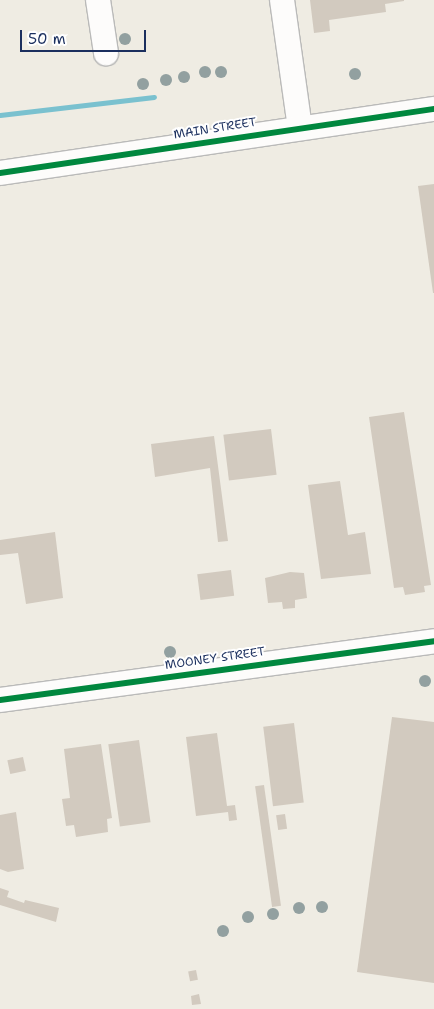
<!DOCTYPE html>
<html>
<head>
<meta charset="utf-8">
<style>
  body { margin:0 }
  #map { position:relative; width:434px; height:1009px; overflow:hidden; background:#efece3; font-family:"Shantell Sans",sans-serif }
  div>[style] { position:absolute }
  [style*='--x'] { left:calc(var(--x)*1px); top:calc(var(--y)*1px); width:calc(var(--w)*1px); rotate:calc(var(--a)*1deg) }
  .stream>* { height:5px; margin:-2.5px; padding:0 2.5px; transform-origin:2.5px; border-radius:2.5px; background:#7ac1cf }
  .building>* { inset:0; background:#d2cabf; transform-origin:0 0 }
  .roads { filter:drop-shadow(1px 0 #babab9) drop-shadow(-1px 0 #babab9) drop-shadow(0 1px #babab9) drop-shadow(0 -1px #babab9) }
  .minor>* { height:24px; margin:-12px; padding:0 12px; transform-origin:12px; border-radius:12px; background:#fdfcfb }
  .cycleway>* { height:6px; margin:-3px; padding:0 3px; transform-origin:3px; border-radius:3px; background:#00873e }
  .trees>* { width:12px; height:12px; margin:-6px; border-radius:50%; background:#92a0a0 }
  span { translate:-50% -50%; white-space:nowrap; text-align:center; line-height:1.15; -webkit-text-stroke:4px #fff; paint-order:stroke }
  .street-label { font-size:12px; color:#1b2f5e }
  .scale { position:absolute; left:20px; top:30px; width:126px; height:22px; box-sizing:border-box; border:2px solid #1b2f5e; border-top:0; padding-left:6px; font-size:15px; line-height:18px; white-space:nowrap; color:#1b2f5e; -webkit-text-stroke:4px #fff; paint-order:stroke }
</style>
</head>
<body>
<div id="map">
  <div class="stream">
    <div style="--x:0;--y:115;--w:155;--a:-6.7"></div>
  </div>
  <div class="building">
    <div style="clip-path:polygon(310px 0,404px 0,404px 1px,385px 4px,386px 12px,329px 20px,330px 31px,314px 33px)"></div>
    <div style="clip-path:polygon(434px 184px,434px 293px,433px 293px,418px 186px)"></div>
    <div style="clip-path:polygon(404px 412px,431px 585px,424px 586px,425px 592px,405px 595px,403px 587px,394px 588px,369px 417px)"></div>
    <div style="left:271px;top:429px;width:46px;height:48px;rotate:83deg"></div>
    <div style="clip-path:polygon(214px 436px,228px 541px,218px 542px,210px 468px,155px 477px,151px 444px)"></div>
    <div style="clip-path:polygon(340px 481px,348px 535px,365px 532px,371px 574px,321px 579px,308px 485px)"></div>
    <div style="clip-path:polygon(55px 532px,63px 598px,26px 604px,18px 553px,0 555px,0 540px)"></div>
    <div style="left:231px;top:570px;width:26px;height:34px;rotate:83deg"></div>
    <div style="clip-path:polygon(290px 572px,304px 573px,307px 598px,295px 600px,295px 608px,283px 609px,282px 602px,268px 603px,265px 578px)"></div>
    <div style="clip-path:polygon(392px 717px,434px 722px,434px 983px,357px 972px)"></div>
    <div style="left:294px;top:723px;width:80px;height:31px;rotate:83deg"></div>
    <div style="clip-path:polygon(217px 733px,227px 806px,235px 805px,237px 820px,229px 821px,228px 812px,196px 816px,186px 737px)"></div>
    <div style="left:139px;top:740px;width:83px;height:31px;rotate:82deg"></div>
    <div style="clip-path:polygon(101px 744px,112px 818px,107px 819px,108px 832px,76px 837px,74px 825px,66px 826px,62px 799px,70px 798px,64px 749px)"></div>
    <div style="left:23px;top:757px;width:14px;height:16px;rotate:78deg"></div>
    <div style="left:264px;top:785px;width:122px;height:9px;rotate:82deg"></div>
    <div style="clip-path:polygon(16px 812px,24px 869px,8px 872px,0 869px,0 815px)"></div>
    <div style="left:285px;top:814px;width:15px;height:9px;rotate:82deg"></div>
    <div style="clip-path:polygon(0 888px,9px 891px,7px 897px,24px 903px,25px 900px,59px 908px,56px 922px,0 905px)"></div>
    <div style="left:196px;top:970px;width:10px;height:8px;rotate:79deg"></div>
    <div style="clip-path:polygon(199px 994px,201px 1004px,192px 1005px,191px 996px)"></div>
  </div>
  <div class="roads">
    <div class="minor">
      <div style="--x:98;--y:0;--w:54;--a:81.4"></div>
      <div style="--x:282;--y:0;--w:129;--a:82"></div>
      <div style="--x:0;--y:173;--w:439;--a:-8.4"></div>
      <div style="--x:0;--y:700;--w:438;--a:-7.7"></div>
    </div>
  </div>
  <div class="cycleway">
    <div style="--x:0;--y:173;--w:439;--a:-8.4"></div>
    <div style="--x:0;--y:700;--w:438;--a:-7.7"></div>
  </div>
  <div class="trees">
    <div style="left:125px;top:39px"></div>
    <div style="left:205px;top:72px"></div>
    <div style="left:221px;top:72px"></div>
    <div style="left:355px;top:74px"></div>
    <div style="left:184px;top:77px"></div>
    <div style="left:166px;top:80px"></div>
    <div style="left:143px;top:84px"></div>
    <div style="left:170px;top:652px"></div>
    <div style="left:425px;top:681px"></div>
    <div style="left:322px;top:907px"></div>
    <div style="left:299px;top:908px"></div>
    <div style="left:273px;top:914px"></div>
    <div style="left:248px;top:917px"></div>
    <div style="left:223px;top:931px"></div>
  </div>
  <div class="street-label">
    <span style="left:215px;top:129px;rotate:-9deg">MAIN STREET</span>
    <span style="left:215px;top:659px;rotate:-8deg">MOONEY STREET</span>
  </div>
  <div class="scale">50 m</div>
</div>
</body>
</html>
